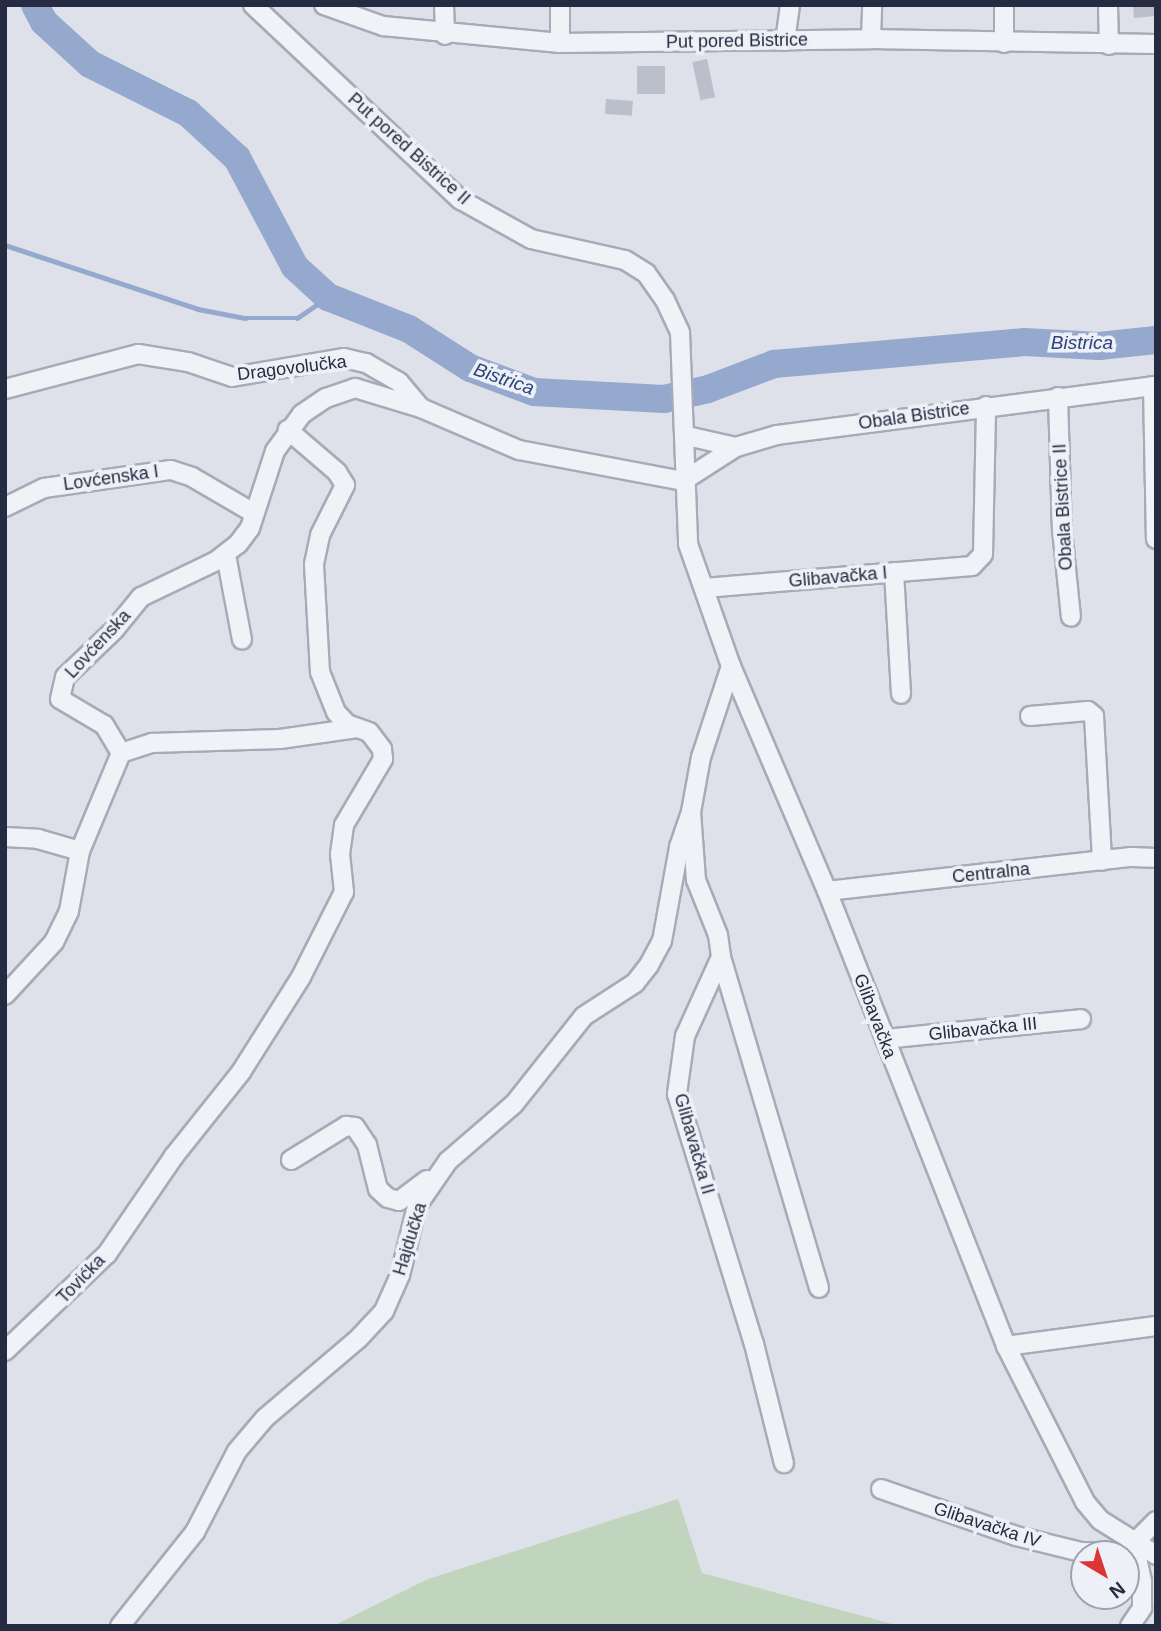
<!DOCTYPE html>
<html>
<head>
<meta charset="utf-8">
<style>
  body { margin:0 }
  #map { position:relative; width:1161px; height:1631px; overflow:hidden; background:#dee1e9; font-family:Helvetica,sans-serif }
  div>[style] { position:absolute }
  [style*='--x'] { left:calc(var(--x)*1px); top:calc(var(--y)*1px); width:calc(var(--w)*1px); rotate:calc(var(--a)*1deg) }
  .green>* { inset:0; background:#c0d4be }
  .stream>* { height:4.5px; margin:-2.25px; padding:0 2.25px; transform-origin:2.25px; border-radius:2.25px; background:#95a8cd }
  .river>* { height:28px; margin:-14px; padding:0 14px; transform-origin:14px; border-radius:14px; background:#95a8cd }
  .building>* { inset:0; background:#bbbfcc; transform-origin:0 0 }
  .roads { filter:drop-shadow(2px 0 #a6abb7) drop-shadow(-2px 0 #a6abb7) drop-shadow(0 2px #a6abb7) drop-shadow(0 -2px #a6abb7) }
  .minor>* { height:18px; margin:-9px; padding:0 9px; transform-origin:9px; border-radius:9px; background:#f1f2f7 }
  span { translate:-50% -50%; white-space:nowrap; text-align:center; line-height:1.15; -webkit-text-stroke:7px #eef0f7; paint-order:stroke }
  .street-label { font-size:18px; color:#252c42 }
  .water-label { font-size:19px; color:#2b437a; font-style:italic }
  .frame { position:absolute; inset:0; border:7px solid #252c42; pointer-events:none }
  .north { position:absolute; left:1070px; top:1540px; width:70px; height:70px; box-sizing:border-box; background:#eef0f7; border:2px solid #9ea2af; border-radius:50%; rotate:141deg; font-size:19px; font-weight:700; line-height:28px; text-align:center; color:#252c42 }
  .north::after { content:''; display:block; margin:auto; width:24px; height:32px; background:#dc3536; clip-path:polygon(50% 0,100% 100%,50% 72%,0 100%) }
</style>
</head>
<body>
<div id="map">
  <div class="green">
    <div style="clip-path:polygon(678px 1499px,702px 1573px,900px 1626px,333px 1626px,428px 1579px)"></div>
  </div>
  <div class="stream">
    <div style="--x:5;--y:245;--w:203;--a:18.3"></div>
    <div style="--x:198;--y:309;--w:48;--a:10.8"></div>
    <div style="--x:245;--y:318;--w:52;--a:0"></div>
    <div style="--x:297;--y:318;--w:37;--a:-34"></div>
  </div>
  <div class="river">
    <div style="--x:35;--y:5;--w:19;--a:62"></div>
    <div style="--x:44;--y:22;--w:62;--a:42.4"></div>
    <div style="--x:90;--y:64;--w:110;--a:26.6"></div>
    <div style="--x:188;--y:113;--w:67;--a:42.6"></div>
    <div style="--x:237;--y:158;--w:123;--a:62"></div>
    <div style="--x:295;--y:267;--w:45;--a:42.3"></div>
    <div style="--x:328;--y:297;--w:87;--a:21.6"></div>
    <div style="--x:409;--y:329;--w:72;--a:32.6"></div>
    <div style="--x:470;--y:368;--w:68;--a:20.6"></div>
    <div style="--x:534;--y:392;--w:130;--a:3.1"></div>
    <div style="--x:664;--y:399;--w:45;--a:-12.8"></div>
    <div style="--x:708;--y:389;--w:71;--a:-20.7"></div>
    <div style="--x:774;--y:364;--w:251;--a:-5"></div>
    <div style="--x:1024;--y:342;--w:75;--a:3.1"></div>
    <div style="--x:1099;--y:346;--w:57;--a:-6"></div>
  </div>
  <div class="building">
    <div style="clip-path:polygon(1133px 5px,1156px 5px,1156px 16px,1134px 18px)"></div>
    <div style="left:707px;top:59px;width:39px;height:15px;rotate:78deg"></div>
    <div style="left:637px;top:66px;width:28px;height:28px"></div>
    <div style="left:606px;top:99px;width:27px;height:15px;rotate:4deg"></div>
  </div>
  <div class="roads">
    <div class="minor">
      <div style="--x:253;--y:5;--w:285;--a:43.2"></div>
      <div style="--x:461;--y:200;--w:80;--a:29.1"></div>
      <div style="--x:531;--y:239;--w:96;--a:12.6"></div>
      <div style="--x:625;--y:260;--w:25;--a:32"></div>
      <div style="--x:646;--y:273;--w:33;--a:55"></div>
      <div style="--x:665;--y:300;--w:35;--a:65"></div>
      <div style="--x:680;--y:332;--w:212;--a:87.8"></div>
      <div style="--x:688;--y:544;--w:129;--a:70.6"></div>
      <div style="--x:731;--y:666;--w:245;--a:66.9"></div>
      <div style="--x:827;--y:891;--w:489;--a:68.5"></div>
      <div style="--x:1006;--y:1346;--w:175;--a:63.1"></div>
      <div style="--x:1085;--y:1502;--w:23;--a:50"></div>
      <div style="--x:1100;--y:1520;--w:66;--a:32"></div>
      <div style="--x:324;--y:5;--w:63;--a:19.6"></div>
      <div style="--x:383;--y:26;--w:178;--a:5.5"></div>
      <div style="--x:560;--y:43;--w:311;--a:-0.7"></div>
      <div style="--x:871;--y:39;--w:285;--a:1"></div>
      <div style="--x:444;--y:5;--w:30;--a:88"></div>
      <div style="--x:1004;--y:5;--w:38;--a:90"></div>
      <div style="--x:1108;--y:5;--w:40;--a:88.6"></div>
      <div style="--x:871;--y:39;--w:34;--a:-88"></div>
      <div style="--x:785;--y:41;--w:36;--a:-82"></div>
      <div style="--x:560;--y:43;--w:38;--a:-90"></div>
      <div style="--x:1153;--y:386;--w:153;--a:88.9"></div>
      <div style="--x:5;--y:389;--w:138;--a:-14.7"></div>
      <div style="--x:138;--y:354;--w:51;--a:9.1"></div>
      <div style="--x:188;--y:362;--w:46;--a:18.8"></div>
      <div style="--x:232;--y:377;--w:114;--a:-9.6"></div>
      <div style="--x:344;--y:358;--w:23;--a:13"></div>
      <div style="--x:366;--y:363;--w:38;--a:30"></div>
      <div style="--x:399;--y:382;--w:34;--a:50"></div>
      <div style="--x:421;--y:408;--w:107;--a:23.2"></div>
      <div style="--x:519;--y:450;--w:167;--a:10.7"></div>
      <div style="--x:1058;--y:397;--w:132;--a:88.3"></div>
      <div style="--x:1062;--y:529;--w:88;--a:84.2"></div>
      <div style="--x:687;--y:436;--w:50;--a:12.7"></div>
      <div style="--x:683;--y:481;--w:63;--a:-32.7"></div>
      <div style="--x:736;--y:447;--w:43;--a:-16.3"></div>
      <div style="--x:777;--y:435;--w:382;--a:-7.4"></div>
      <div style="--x:5;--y:507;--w:43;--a:-26"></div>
      <div style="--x:44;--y:488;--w:128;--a:-8.1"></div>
      <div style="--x:171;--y:470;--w:22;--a:18"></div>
      <div style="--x:192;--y:477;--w:69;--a:30.3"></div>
      <div style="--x:226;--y:555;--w:86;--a:79.3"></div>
      <div style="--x:894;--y:572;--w:122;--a:86.7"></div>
      <div style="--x:704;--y:588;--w:269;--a:-4.7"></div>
      <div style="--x:972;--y:566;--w:16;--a:-47"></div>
      <div style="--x:983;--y:554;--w:148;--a:-88.8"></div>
      <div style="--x:731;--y:666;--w:96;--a:108.2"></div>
      <div style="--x:701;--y:757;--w:56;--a:100.3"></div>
      <div style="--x:691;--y:812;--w:68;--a:85.8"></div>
      <div style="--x:696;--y:880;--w:59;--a:68.2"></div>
      <div style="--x:718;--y:935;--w:22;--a:82"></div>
      <div style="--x:721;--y:957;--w:87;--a:114.5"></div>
      <div style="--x:685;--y:1036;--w:59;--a:97.9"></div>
      <div style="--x:677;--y:1094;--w:262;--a:72.9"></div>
      <div style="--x:754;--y:1344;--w:123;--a:75.9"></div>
      <div style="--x:1030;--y:716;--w:58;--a:-4.9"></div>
      <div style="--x:1088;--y:711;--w:8;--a:40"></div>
      <div style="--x:1094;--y:716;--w:145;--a:86.8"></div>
      <div style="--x:121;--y:753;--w:33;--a:-18"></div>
      <div style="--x:152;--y:743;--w:128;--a:-1.8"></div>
      <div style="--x:280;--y:739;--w:78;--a:-8.1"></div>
      <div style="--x:5;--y:837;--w:33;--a:3"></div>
      <div style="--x:38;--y:839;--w:44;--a:15.9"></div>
      <div style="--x:827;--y:891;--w:306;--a:-6.4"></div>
      <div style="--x:1131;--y:857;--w:25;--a:2"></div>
      <div style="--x:721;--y:957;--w:345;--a:73.5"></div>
      <div style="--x:5;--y:995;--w:72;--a:-47.2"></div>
      <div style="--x:54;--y:942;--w:34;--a:-64"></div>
      <div style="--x:69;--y:911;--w:61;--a:-79.6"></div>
      <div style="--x:80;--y:851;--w:106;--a:-67.3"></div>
      <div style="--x:121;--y:753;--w:33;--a:-121"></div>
      <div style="--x:104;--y:725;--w:51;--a:-149.4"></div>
      <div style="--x:60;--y:699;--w:23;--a:-77"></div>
      <div style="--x:65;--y:677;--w:68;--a:-43.8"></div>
      <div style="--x:114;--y:630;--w:43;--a:-50.7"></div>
      <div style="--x:141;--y:597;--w:83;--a:-25.6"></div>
      <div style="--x:216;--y:561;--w:28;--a:-38"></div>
      <div style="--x:238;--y:544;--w:20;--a:-53"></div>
      <div style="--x:250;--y:528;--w:81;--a:-72"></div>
      <div style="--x:275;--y:451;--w:46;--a:-53.9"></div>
      <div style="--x:302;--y:414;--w:29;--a:-34"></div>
      <div style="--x:326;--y:398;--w:31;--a:-19"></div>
      <div style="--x:355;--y:388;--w:69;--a:16.9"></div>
      <div style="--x:885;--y:1039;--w:197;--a:-5.8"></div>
      <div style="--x:291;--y:1160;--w:65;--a:-31.7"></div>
      <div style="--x:346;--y:1126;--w:9;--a:6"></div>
      <div style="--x:355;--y:1127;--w:22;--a:56"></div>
      <div style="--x:367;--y:1145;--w:45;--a:76"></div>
      <div style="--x:378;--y:1189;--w:13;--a:42"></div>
      <div style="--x:388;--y:1198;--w:11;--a:15"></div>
      <div style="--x:399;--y:1201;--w:35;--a:-37"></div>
      <div style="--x:1006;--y:1346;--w:151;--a:-7.6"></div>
      <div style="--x:5;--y:1351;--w:141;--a:-43.6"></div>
      <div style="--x:107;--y:1254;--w:119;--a:-55.6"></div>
      <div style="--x:174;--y:1156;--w:107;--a:-51.4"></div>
      <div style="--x:241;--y:1072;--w:112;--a:-57.7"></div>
      <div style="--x:301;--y:977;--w:95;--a:-63.2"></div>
      <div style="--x:344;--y:892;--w:38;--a:-96"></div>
      <div style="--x:340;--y:854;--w:29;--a:-82"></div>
      <div style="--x:344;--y:825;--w:77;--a:-59.4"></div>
      <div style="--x:383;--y:759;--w:10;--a:-96"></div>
      <div style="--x:382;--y:749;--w:21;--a:-127"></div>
      <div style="--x:369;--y:732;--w:23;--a:-160"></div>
      <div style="--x:347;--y:724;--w:16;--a:-133"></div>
      <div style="--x:336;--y:712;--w:43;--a:-111.8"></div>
      <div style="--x:320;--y:672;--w:108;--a:-93.2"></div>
      <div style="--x:314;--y:564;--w:30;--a:-78"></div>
      <div style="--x:320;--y:535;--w:56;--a:-63.4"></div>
      <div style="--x:345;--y:485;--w:15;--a:-122"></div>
      <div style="--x:337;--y:472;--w:65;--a:-139.4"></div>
      <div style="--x:881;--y:1489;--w:143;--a:19.2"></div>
      <div style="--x:1016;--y:1536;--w:67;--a:13.8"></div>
      <div style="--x:1081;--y:1552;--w:55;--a:1"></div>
      <div style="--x:120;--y:1626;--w:120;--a:-51.4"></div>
      <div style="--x:195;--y:1532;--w:91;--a:-62.6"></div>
      <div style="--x:237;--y:1451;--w:43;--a:-49.7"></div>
      <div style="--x:265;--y:1418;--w:123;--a:-40.4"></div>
      <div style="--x:359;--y:1338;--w:37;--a:-47"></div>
      <div style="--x:384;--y:1311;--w:39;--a:-66"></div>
      <div style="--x:400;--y:1275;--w:71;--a:-76.2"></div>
      <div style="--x:417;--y:1206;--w:55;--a:-55.4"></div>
      <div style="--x:448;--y:1161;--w:87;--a:-40.8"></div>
      <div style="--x:514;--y:1104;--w:112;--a:-51.5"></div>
      <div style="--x:584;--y:1016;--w:61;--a:-32.9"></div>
      <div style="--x:635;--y:983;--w:23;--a:-52"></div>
      <div style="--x:649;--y:965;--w:27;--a:-62"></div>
      <div style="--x:662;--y:941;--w:96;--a:-79.7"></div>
      <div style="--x:679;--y:847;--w:37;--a:-71"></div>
      <div style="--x:1130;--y:1626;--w:22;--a:-56"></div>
      <div style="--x:1142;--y:1608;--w:27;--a:-90"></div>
      <div style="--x:1142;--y:1581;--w:39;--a:-102"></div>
      <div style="--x:1134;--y:1543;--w:31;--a:-45"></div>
    </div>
  </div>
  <div class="street-label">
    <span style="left:737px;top:41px;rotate:-1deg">Put pored Bistrice</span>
    <span style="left:409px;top:149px;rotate:42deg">Put pored Bistrice II</span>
    <span style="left:292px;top:368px;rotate:-7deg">Dragovolučka</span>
    <span style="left:914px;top:416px;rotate:-8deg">Obala Bistrice</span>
    <span style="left:111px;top:478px;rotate:-8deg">Lovćenska I</span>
    <span style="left:1063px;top:507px;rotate:-93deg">Obala Bistrice II</span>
    <span style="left:838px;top:577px;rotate:-5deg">Glibavačka I</span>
    <span style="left:98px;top:644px;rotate:-47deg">Lovćenska</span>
    <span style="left:991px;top:873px;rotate:-6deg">Centralna</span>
    <span style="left:875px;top:1016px;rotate:69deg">Glibavačka</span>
    <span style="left:983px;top:1029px;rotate:-6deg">Glibavačka III</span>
    <span style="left:694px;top:1144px;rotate:74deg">Glibavačka II</span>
    <span style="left:410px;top:1239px;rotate:-73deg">Hajdučka</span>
    <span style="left:81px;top:1279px;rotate:-46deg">Tovićka</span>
    <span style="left:987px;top:1525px;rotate:18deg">Glibavačka IV</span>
  </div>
  <div class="water-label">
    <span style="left:1082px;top:343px">Bistrica</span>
    <span style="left:504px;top:379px;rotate:19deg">Bistrica</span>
  </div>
  <div class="frame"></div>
  <div class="north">N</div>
</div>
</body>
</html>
